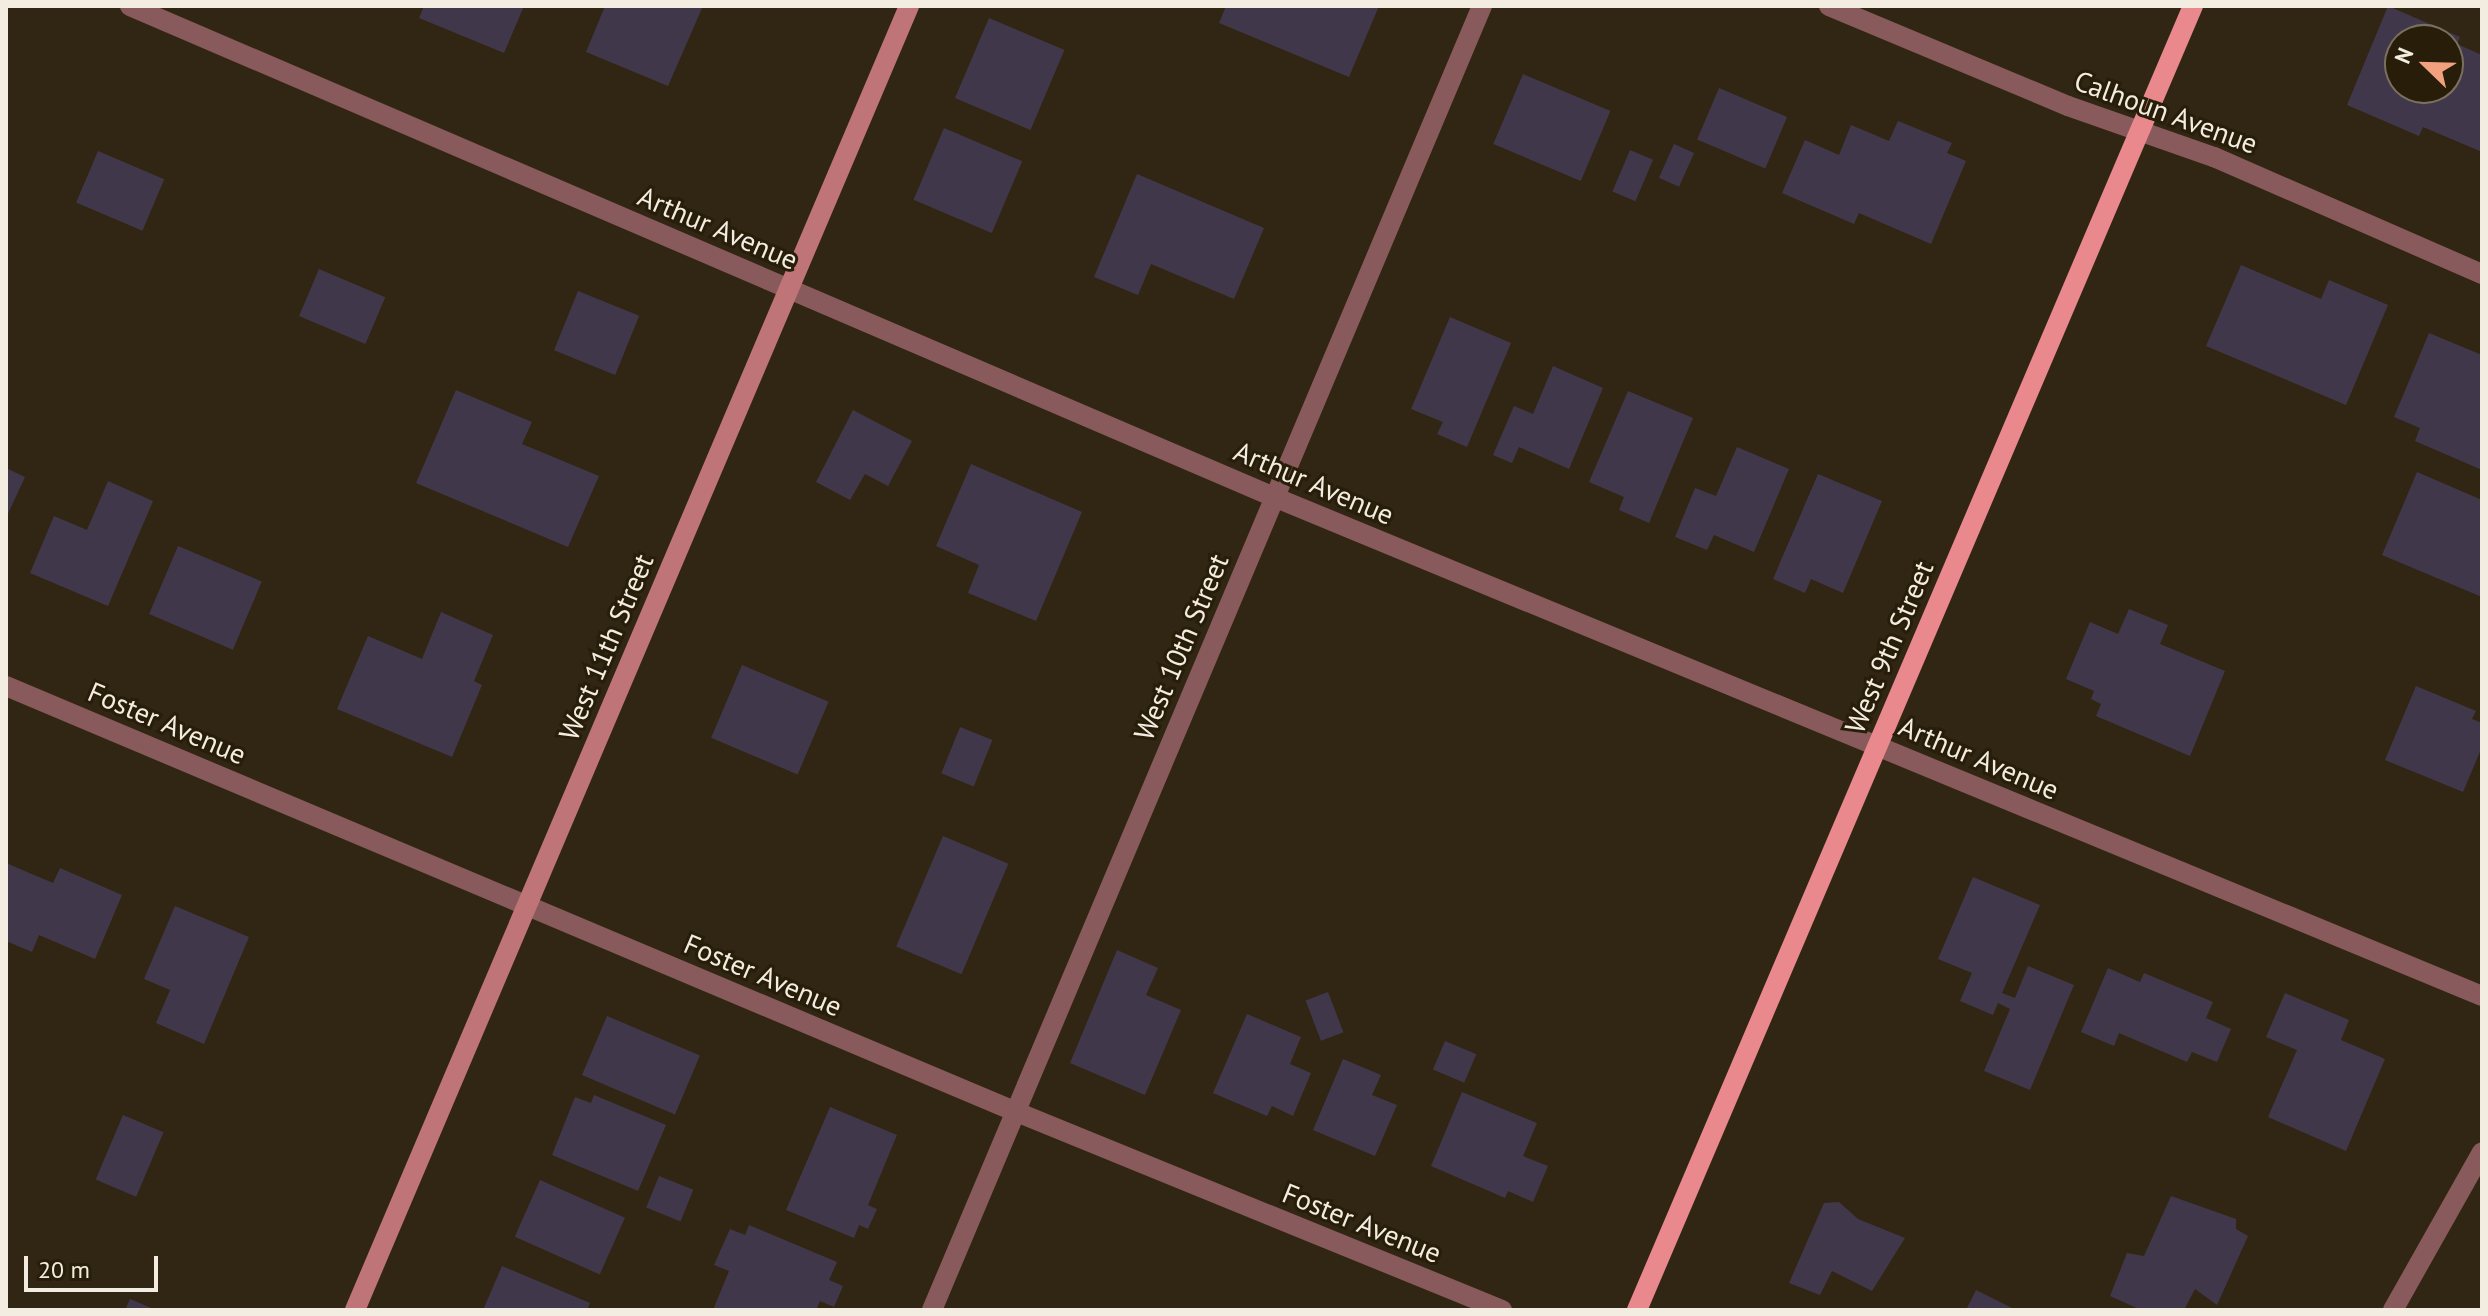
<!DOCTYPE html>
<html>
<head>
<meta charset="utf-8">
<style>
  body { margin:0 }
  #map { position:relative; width:2488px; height:1316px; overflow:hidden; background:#312613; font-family:"PT Sans",sans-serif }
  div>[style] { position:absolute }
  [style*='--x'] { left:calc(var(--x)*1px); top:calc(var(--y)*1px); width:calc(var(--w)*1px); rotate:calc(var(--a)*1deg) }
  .building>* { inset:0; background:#41374a; transform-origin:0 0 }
  .street>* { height:20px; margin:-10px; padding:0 10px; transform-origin:10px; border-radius:10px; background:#895a5b }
  .secondary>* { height:20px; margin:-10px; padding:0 10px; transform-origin:10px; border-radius:10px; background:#bf7478 }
  .primary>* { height:20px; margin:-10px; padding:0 10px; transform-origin:10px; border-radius:10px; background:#e9888d }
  span { translate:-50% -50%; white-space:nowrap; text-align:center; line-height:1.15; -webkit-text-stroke:6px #271d09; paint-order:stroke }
  .street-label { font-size:28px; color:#f3ece0 }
  .frame { position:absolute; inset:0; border:8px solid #f3ece0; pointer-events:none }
  .north { position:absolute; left:2384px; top:24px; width:80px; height:80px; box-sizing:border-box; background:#271d09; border:2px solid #79705f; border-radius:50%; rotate:293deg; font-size:22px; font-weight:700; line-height:32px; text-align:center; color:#f3ece0 }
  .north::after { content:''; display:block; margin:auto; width:28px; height:36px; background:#f1a17d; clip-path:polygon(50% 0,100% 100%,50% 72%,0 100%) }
  .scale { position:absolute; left:24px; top:1256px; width:134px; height:36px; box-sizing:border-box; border:4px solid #f3ece0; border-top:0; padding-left:10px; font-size:24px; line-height:28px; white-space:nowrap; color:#f3ece0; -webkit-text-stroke:6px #271d09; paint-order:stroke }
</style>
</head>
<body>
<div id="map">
  <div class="building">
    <div style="clip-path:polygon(424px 6px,524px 6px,504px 53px,419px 18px)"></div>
    <div style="clip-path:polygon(605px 6px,703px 6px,668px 86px,586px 52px)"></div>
    <div style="clip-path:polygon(1226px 6px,1379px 6px,1349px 77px,1219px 23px)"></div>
    <div style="clip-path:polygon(evenodd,2388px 6px,2460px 37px,2457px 44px,2482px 55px,2482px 152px,2423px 127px,2419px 136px,2347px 105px,2388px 6px,2400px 40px,2448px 40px,2448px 88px,2400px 88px,2400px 40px)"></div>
    <div style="left:989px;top:18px;width:82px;height:87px;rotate:23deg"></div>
    <div style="left:1523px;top:74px;width:95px;height:76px;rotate:23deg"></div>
    <div style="left:1719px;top:88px;width:74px;height:56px;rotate:23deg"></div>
    <div style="clip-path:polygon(1898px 121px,1952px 143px,1947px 153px,1966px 161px,1931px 244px,1859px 213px,1854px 224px,1782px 193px,1805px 140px,1839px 155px,1851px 125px,1889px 141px)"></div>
    <div style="left:944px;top:128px;width:85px;height:78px;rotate:23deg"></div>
    <div style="left:1674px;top:144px;width:22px;height:37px;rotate:24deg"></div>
    <div style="left:1630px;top:150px;width:25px;height:45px;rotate:23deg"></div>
    <div style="left:98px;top:151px;width:72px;height:56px;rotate:23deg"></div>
    <div style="clip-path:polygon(1137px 174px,1264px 228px,1234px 299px,1151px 264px,1138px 295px,1094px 277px)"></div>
    <div style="clip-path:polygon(2241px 265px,2321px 299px,2329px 280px,2388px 305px,2346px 405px,2206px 346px)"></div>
    <div style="left:319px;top:269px;width:72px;height:51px;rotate:23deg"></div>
    <div style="left:578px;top:291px;width:66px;height:64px;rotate:22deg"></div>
    <div style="clip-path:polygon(1450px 317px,1511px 343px,1467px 447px,1437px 434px,1443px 422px,1411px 409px)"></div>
    <div style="clip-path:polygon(2429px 333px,2482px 355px,2482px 470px,2415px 441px,2420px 428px,2394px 417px)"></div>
    <div style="clip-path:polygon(1553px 366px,1603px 388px,1569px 469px,1519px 447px,1512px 463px,1493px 455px,1514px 406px,1533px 414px)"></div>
    <div style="clip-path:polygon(456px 390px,532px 422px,522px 444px,599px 476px,568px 547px,416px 483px)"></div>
    <div style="clip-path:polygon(1628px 391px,1693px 418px,1649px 523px,1619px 510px,1624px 497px,1589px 482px)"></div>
    <div style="clip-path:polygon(853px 410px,912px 441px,888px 486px,865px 474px,850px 500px,816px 482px)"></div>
    <div style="clip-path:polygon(1737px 447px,1789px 469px,1754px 552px,1714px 535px,1707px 550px,1675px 537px,1695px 488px,1716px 496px)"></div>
    <div style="clip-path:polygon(971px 464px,1082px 512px,1036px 621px,968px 593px,979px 565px,936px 546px)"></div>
    <div style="clip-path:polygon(6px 468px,25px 477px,6px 518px)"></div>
    <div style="clip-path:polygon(2417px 472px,2482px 500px,2482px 597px,2382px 555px)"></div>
    <div style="clip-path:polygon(1818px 474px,1882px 501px,1843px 593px,1811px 579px,1805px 593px,1773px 579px)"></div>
    <div style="clip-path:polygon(108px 481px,153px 501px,108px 606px,30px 573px,54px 516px,87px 530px)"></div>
    <div style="left:178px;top:546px;width:91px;height:74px;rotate:23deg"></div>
    <div style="clip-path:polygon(2129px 609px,2168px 625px,2160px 644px,2225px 671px,2190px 756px,2096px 716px,2101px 704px,2091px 699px,2094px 691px,2066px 679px,2090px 622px,2118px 634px)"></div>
    <div style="clip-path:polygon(441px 612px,493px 635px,474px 681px,482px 685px,452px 757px,337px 709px,368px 636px,422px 659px)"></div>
    <div style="left:742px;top:665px;width:94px;height:79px;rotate:23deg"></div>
    <div style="clip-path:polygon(2416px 686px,2476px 711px,2472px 719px,2482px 723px,2482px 747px,2463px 792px,2385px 760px)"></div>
    <div style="left:960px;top:727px;width:35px;height:50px;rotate:22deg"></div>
    <div style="left:943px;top:836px;width:71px;height:120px;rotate:23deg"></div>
    <div style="clip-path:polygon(6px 863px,53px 883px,60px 868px,122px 895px,95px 959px,39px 935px,32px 952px,6px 941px)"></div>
    <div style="clip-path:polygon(1973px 877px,2040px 905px,2002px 993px,2015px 998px,2028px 966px,2074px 985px,2030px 1090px,1984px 1071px,2010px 1009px,1998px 1003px,1993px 1015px,1960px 1001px,1972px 973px,1938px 959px)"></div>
    <div style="clip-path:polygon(175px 906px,249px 937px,204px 1044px,156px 1023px,170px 990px,144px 979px)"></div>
    <div style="clip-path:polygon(1117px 950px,1158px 968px,1146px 995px,1181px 1010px,1145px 1095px,1070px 1063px)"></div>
    <div style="clip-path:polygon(2108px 968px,2140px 982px,2144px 973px,2213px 1002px,2206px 1018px,2231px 1029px,2217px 1062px,2192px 1052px,2187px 1062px,2119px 1033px,2114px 1046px,2081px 1032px)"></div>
    <div style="left:1328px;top:992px;width:43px;height:24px;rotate:69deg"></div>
    <div style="clip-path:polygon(2285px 993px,2349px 1020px,2341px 1040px,2385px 1059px,2346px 1151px,2268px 1117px,2297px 1050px,2266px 1037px)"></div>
    <div style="clip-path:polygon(1247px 1014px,1301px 1037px,1290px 1064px,1311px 1073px,1293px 1116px,1272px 1106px,1267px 1116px,1213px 1093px)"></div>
    <div style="left:607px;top:1016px;width:101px;height:64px;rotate:23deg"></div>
    <div style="left:1445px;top:1041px;width:34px;height:31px;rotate:23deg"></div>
    <div style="clip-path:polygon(1343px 1059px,1381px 1075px,1372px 1095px,1397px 1105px,1375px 1156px,1313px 1130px)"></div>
    <div style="clip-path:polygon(1462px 1092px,1537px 1123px,1523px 1156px,1548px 1166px,1533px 1202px,1508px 1191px,1505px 1198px,1431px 1166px)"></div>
    <div style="clip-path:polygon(594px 1095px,666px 1125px,638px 1191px,552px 1155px,575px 1097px,591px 1103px)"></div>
    <div style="clip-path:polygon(830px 1107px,897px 1135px,868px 1205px,877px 1209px,868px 1229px,859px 1225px,854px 1238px,786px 1210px)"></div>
    <div style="left:123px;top:1115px;width:44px;height:70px;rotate:23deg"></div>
    <div style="left:659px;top:1176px;width:37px;height:34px;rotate:22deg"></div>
    <div style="left:540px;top:1180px;width:93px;height:62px;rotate:24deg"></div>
    <div style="clip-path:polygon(2171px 1196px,2236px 1219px,2236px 1229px,2248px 1236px,2217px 1305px,2195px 1289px,2184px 1310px,2141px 1310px,2110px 1296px,2127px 1253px,2144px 1256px)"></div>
    <div style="clip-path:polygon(1839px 1202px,1858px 1219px,1905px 1238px,1872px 1291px,1832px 1271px,1820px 1295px,1789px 1283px,1824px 1203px)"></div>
    <div style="clip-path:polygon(749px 1225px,837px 1262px,829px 1280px,843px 1286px,834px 1307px,820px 1301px,816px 1310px,713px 1310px,729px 1271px,714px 1265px,730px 1229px,745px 1235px)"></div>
    <div style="clip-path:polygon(502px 1266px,590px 1303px,587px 1310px,483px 1310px)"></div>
    <div style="clip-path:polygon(1976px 1290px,2016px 1310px,1966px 1310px)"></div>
    <div style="clip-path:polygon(130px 1299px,156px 1310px,125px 1310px)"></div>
  </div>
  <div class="street">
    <div style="--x:130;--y:6;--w:1245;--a:23.23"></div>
    <div style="--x:1274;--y:497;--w:1307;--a:22.44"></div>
    <div style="--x:1829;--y:6;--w:259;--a:22.7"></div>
    <div style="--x:2068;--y:106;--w:155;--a:19.3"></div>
    <div style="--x:2214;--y:157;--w:292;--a:23.6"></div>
    <div style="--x:6;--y:686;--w:1094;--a:22.86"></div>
    <div style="--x:1014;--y:1111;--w:527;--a:22.18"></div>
    <div style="--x:932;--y:1310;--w:1415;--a:-67.13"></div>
    <div style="--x:2393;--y:1310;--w:181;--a:-60.6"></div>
  </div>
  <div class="secondary">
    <div style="--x:355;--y:1310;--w:1417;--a:-66.98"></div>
  </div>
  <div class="primary">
    <div style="--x:1637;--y:1310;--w:1418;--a:-66.91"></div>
  </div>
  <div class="street-label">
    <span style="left:2166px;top:112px;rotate:20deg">Calhoun Avenue</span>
    <span style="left:718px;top:228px;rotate:23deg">Arthur Avenue</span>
    <span style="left:1314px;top:483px;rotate:23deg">Arthur Avenue</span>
    <span style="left:606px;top:647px;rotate:-67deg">West 11th Street</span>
    <span style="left:1181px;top:647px;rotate:-67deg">West 10th Street</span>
    <span style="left:1889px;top:647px;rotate:-67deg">West 9th Street</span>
    <span style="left:167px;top:723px;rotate:23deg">Foster Avenue</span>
    <span style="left:1979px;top:758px;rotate:23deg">Arthur Avenue</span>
    <span style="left:763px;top:975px;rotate:23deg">Foster Avenue</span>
    <span style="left:1362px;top:1223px;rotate:22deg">Foster Avenue</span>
  </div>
  <div class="frame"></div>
  <div class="north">N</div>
  <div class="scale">20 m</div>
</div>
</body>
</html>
